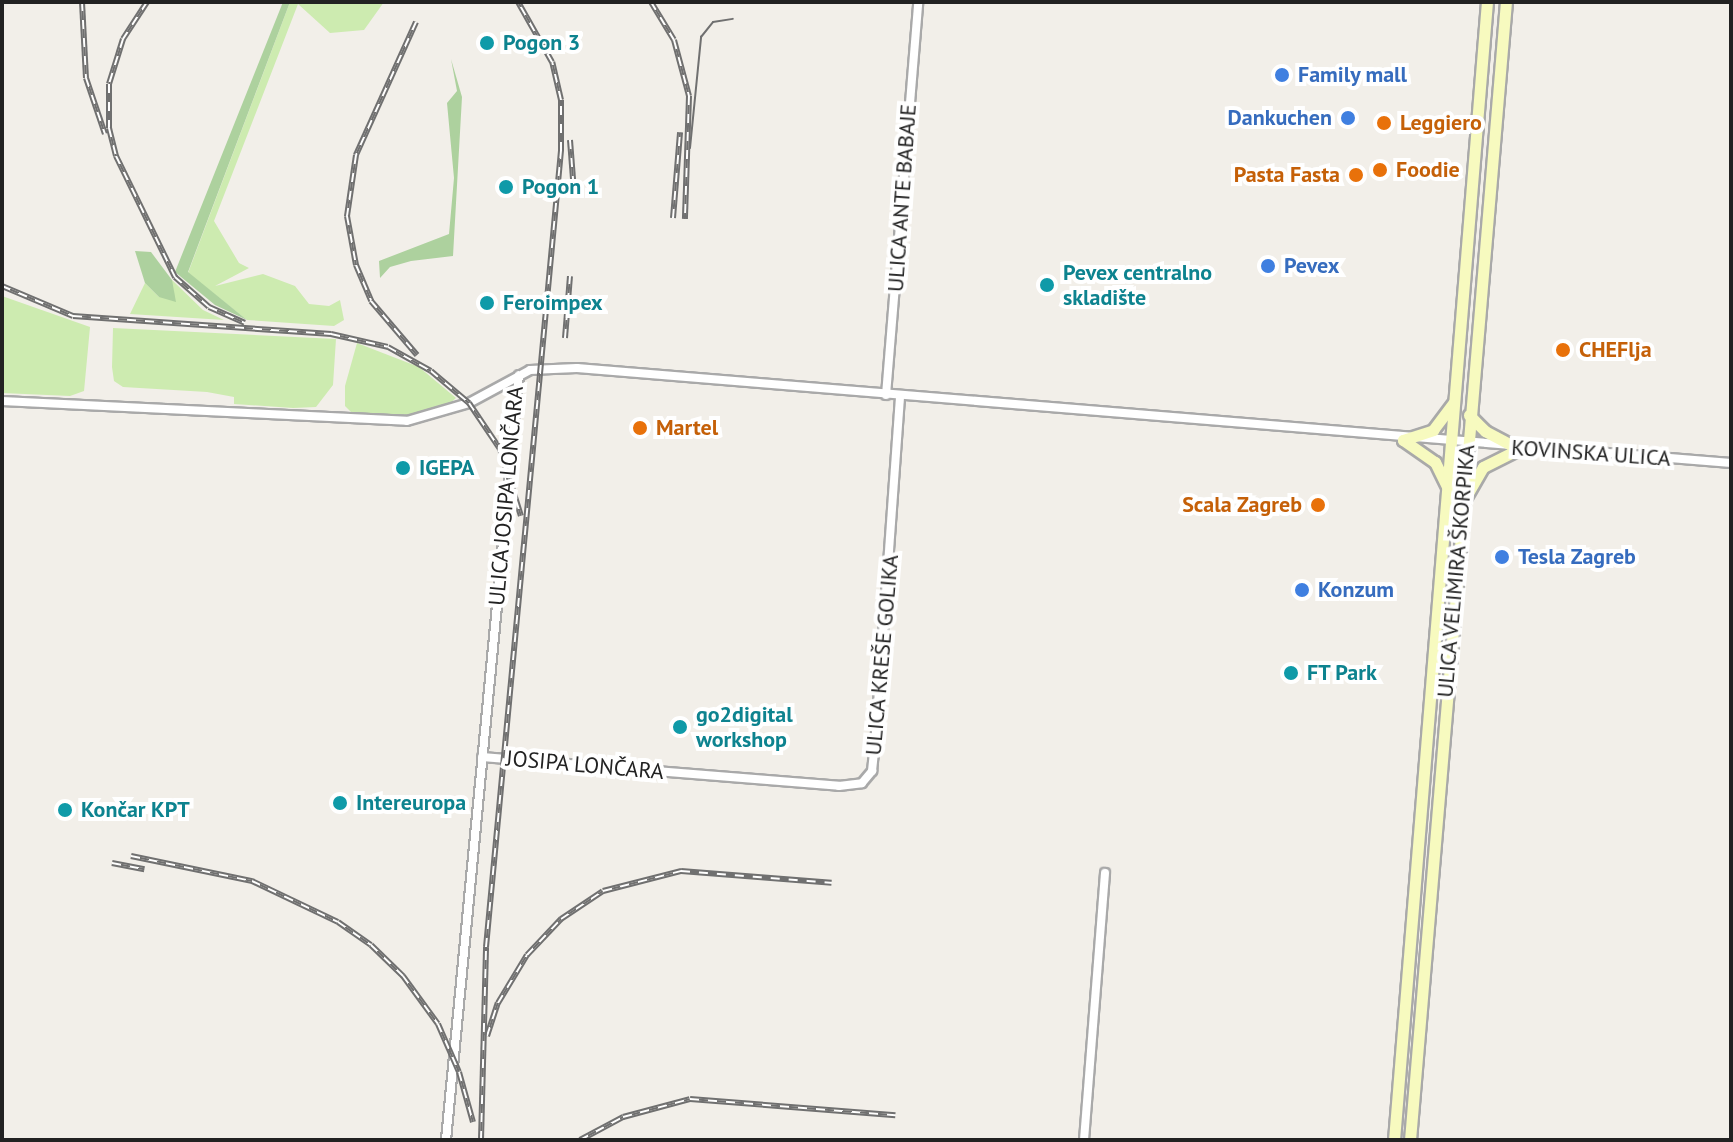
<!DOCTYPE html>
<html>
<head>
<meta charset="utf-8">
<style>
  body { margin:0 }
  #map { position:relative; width:1733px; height:1142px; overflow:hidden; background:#f2efe9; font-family:"PT Sans",sans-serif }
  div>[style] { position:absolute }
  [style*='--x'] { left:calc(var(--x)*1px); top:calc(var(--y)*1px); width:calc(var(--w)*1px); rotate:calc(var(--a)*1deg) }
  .grass>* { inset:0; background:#cdebb0 }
  .forest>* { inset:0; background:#add19e }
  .roads { filter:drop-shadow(2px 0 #a9a9a9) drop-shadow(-2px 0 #a9a9a9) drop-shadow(0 2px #a9a9a9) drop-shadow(0 -2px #a9a9a9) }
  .minor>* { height:8px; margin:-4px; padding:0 4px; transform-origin:4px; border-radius:4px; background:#fff }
  .secondary>* { height:11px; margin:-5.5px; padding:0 5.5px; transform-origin:5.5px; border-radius:5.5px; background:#f7fabf }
  .tram>* { height:2px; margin:-1px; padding:0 1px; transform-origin:1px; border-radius:1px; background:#707070 }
  .rail>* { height:6px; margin-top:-3px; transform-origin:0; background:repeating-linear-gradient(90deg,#fff 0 9px,#707070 0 18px); box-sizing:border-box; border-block:2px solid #707070 }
  .dots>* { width:22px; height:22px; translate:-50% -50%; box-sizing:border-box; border:4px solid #fff; border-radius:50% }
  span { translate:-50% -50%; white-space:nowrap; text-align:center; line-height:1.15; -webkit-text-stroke:8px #fff; paint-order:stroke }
  .culture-label { font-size:22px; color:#0d838f; font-weight:700 }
  .left { translate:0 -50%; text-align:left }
  .shop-label { font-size:22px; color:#366cbe; font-weight:700 }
  .right { translate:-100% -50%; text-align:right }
  .food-label { font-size:22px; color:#c56008; font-weight:700 }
  .street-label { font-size:22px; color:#222 }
  .frame { position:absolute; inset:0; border:4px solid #222; pointer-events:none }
</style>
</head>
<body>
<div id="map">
  <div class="grass">
    <div style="clip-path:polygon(290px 2px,384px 2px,364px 30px,330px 33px,298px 4px,214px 221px,239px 263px,249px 268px,215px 286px,263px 274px,295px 286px,309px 304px,329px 306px,340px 300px,344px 320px,334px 326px,247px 320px,188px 273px)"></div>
    <div style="clip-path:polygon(172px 280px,203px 310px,224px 320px,130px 314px,145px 283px,159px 297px)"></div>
    <div style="clip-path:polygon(2px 296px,90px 327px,84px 391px,70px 396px,2px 393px)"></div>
    <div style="clip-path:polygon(113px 328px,336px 339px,333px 385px,316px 407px,293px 408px,234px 404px,234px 397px,207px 392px,123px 387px,114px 381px,112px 367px)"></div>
    <div style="clip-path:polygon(357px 343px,419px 367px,456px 398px,446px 407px,411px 416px,351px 412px,345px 406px,345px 386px)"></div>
  </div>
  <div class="forest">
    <div style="clip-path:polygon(283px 2px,290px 2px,188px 272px,247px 320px,215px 305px,175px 272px)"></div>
    <div style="clip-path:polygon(451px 59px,462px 97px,453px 256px,411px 261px,390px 267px,380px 278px,379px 261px,449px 234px,454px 178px,447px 103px,457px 91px)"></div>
    <div style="clip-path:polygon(135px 251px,151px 252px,172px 280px,176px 302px,159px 297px,145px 283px)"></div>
  </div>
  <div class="roads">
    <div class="minor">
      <div style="--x:886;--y:395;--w:394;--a:-85.3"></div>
      <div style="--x:2;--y:401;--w:405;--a:2.8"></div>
      <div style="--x:407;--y:421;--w:65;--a:-16.2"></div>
      <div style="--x:469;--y:403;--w:69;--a:-28.4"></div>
      <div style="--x:530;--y:370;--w:47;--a:-2.4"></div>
      <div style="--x:577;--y:368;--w:1158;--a:4.71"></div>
      <div style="--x:482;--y:757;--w:358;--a:4.6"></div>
      <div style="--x:839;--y:786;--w:23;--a:-7"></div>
      <div style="--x:862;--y:783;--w:16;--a:-50"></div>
      <div style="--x:872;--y:771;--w:39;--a:-84"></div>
      <div style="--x:876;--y:732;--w:337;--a:-85.9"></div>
      <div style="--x:446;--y:1140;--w:768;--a:-84.55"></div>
      <div style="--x:1084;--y:1140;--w:268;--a:-85.5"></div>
    </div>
    <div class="secondary">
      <div style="--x:1469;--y:415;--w:23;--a:45"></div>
      <div style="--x:1485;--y:431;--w:38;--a:28"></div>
      <div style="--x:1403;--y:440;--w:39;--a:35"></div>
      <div style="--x:1435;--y:462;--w:28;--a:64"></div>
      <div style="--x:1403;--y:440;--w:32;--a:-18"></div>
      <div style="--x:1433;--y:430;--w:34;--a:-53"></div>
      <div style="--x:1464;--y:500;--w:38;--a:-60"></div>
      <div style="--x:1483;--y:467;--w:40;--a:-26.6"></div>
      <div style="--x:1394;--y:1140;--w:1142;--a:-85.33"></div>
      <div style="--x:1410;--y:1140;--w:1142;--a:-85.18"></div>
    </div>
  </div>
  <div class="tram">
    <div style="--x:690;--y:148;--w:112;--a:-84.3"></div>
    <div style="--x:701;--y:37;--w:19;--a:-51"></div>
    <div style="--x:713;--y:22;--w:20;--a:-9"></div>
  </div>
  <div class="rail">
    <div style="--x:82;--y:2;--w:76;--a:87"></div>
    <div style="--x:86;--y:78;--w:59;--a:71.3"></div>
    <div style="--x:147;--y:2;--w:44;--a:123"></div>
    <div style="--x:123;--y:39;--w:47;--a:107.3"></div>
    <div style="--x:109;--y:84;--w:44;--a:90"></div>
    <div style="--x:109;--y:128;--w:29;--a:76"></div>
    <div style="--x:116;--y:156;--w:135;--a:64"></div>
    <div style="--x:175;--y:277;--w:45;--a:41.4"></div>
    <div style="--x:209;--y:307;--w:39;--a:24"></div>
    <div style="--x:651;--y:2;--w:44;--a:58.8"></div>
    <div style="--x:674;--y:40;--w:58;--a:75"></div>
    <div style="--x:689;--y:96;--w:123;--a:91.9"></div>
    <div style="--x:416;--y:22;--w:146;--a:114.3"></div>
    <div style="--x:356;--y:155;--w:62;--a:98.4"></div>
    <div style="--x:347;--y:216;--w:50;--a:79.6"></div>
    <div style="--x:356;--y:265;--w:39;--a:67"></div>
    <div style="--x:371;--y:301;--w:71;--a:49.6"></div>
    <div style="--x:570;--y:140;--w:52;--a:85.6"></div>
    <div style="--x:673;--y:218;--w:86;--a:-85.3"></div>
    <div style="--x:2;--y:286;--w:77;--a:22.9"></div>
    <div style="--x:73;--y:316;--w:259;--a:4"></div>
    <div style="--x:331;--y:334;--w:58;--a:12.8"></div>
    <div style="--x:388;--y:347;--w:49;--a:29.2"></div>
    <div style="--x:431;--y:371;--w:50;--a:40.1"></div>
    <div style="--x:469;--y:403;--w:55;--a:56"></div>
    <div style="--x:500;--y:449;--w:70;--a:72.6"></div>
    <div style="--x:565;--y:338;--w:62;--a:-85.4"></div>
    <div style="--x:131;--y:856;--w:124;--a:11.7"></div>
    <div style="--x:252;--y:881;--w:95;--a:25.5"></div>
    <div style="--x:338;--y:922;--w:40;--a:34.9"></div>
    <div style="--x:371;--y:945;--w:45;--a:44.1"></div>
    <div style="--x:403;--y:976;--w:59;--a:53.9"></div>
    <div style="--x:438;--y:1024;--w:52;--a:66.4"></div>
    <div style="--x:459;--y:1072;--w:52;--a:74.4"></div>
    <div style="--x:112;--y:863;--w:33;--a:11"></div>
    <div style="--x:487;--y:1036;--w:35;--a:-72"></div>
    <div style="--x:498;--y:1003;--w:56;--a:-58.9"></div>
    <div style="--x:527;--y:955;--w:50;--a:-46.6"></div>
    <div style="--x:561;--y:919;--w:50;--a:-33.7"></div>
    <div style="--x:603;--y:891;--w:81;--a:-14.4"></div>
    <div style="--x:681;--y:871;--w:151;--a:4.5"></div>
    <div style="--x:481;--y:1140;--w:193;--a:-88.5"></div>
    <div style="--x:486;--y:947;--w:800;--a:-84.62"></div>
    <div style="--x:561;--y:151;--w:51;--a:-90"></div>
    <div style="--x:561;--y:100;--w:39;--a:-103"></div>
    <div style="--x:552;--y:62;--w:69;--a:-119.5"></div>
    <div style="--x:580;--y:1140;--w:49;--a:-28.1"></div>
    <div style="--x:623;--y:1117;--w:69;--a:-15"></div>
    <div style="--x:690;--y:1099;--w:206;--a:4.5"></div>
  </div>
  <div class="dots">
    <div style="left:487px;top:43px;background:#0f9aa8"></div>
    <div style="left:1282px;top:75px;background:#3f7fe0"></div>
    <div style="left:1348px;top:118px;background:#3f7fe0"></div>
    <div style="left:1384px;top:123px;background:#e8710a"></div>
    <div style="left:1380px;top:170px;background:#e8710a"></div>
    <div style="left:1356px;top:175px;background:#e8710a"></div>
    <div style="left:506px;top:187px;background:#0f9aa8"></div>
    <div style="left:1268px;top:266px;background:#3f7fe0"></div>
    <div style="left:1047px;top:285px;background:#0f9aa8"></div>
    <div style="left:487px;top:303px;background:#0f9aa8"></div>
    <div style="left:1563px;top:350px;background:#e8710a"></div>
    <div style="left:640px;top:428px;background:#e8710a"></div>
    <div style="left:403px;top:468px;background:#0f9aa8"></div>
    <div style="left:1318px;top:505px;background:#e8710a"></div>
    <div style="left:1502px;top:557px;background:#3f7fe0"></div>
    <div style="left:1302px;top:590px;background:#3f7fe0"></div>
    <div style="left:1291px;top:673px;background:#0f9aa8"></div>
    <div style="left:680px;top:727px;background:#0f9aa8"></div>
    <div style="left:340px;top:803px;background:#0f9aa8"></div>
    <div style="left:65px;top:810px;background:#0f9aa8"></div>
  </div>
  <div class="culture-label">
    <span class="left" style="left:503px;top:43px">Pogon 3</span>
    <span class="left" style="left:522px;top:187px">Pogon 1</span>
    <span class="left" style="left:1063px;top:285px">Pevex centralno<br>skladište</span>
    <span class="left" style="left:503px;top:303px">Feroimpex</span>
    <span class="left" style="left:419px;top:468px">IGEPA</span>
    <span class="left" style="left:1307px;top:673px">FT Park</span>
    <span class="left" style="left:696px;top:727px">go2digital<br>workshop</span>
    <span class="left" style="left:356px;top:803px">Intereuropa</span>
    <span class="left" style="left:81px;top:810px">Končar KPT</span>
  </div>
  <div class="shop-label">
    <span class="left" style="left:1298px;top:75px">Family mall</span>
    <span class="right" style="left:1332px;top:118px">Dankuchen</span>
    <span class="left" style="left:1284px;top:266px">Pevex</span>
    <span class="left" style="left:1518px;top:557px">Tesla Zagreb</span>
    <span class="left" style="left:1318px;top:590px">Konzum</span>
  </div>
  <div class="food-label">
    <span class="left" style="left:1400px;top:123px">Leggiero</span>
    <span class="left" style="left:1396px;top:170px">Foodie</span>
    <span class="right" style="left:1340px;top:175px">Pasta Fasta</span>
    <span class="left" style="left:1579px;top:350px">CHEFlja</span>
    <span class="left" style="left:656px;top:428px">Martel</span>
    <span class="right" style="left:1302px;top:505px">Scala Zagreb</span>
  </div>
  <div class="street-label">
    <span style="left:902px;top:198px;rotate:-86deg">ULICA ANTE BABAJE</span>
    <span style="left:1591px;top:453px;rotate:4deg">KOVINSKA ULICA</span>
    <span style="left:506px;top:496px;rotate:-85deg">ULICA JOSIPA LONČARA</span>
    <span style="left:1456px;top:571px;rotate:-85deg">ULICA VELIMIRA ŠKORPIKA</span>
    <span style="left:882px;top:655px;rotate:-85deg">ULICA KREŠE GOLIKA</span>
    <span style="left:585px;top:765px;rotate:5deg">JOSIPA LONČARA</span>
  </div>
  <div class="frame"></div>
</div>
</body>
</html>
